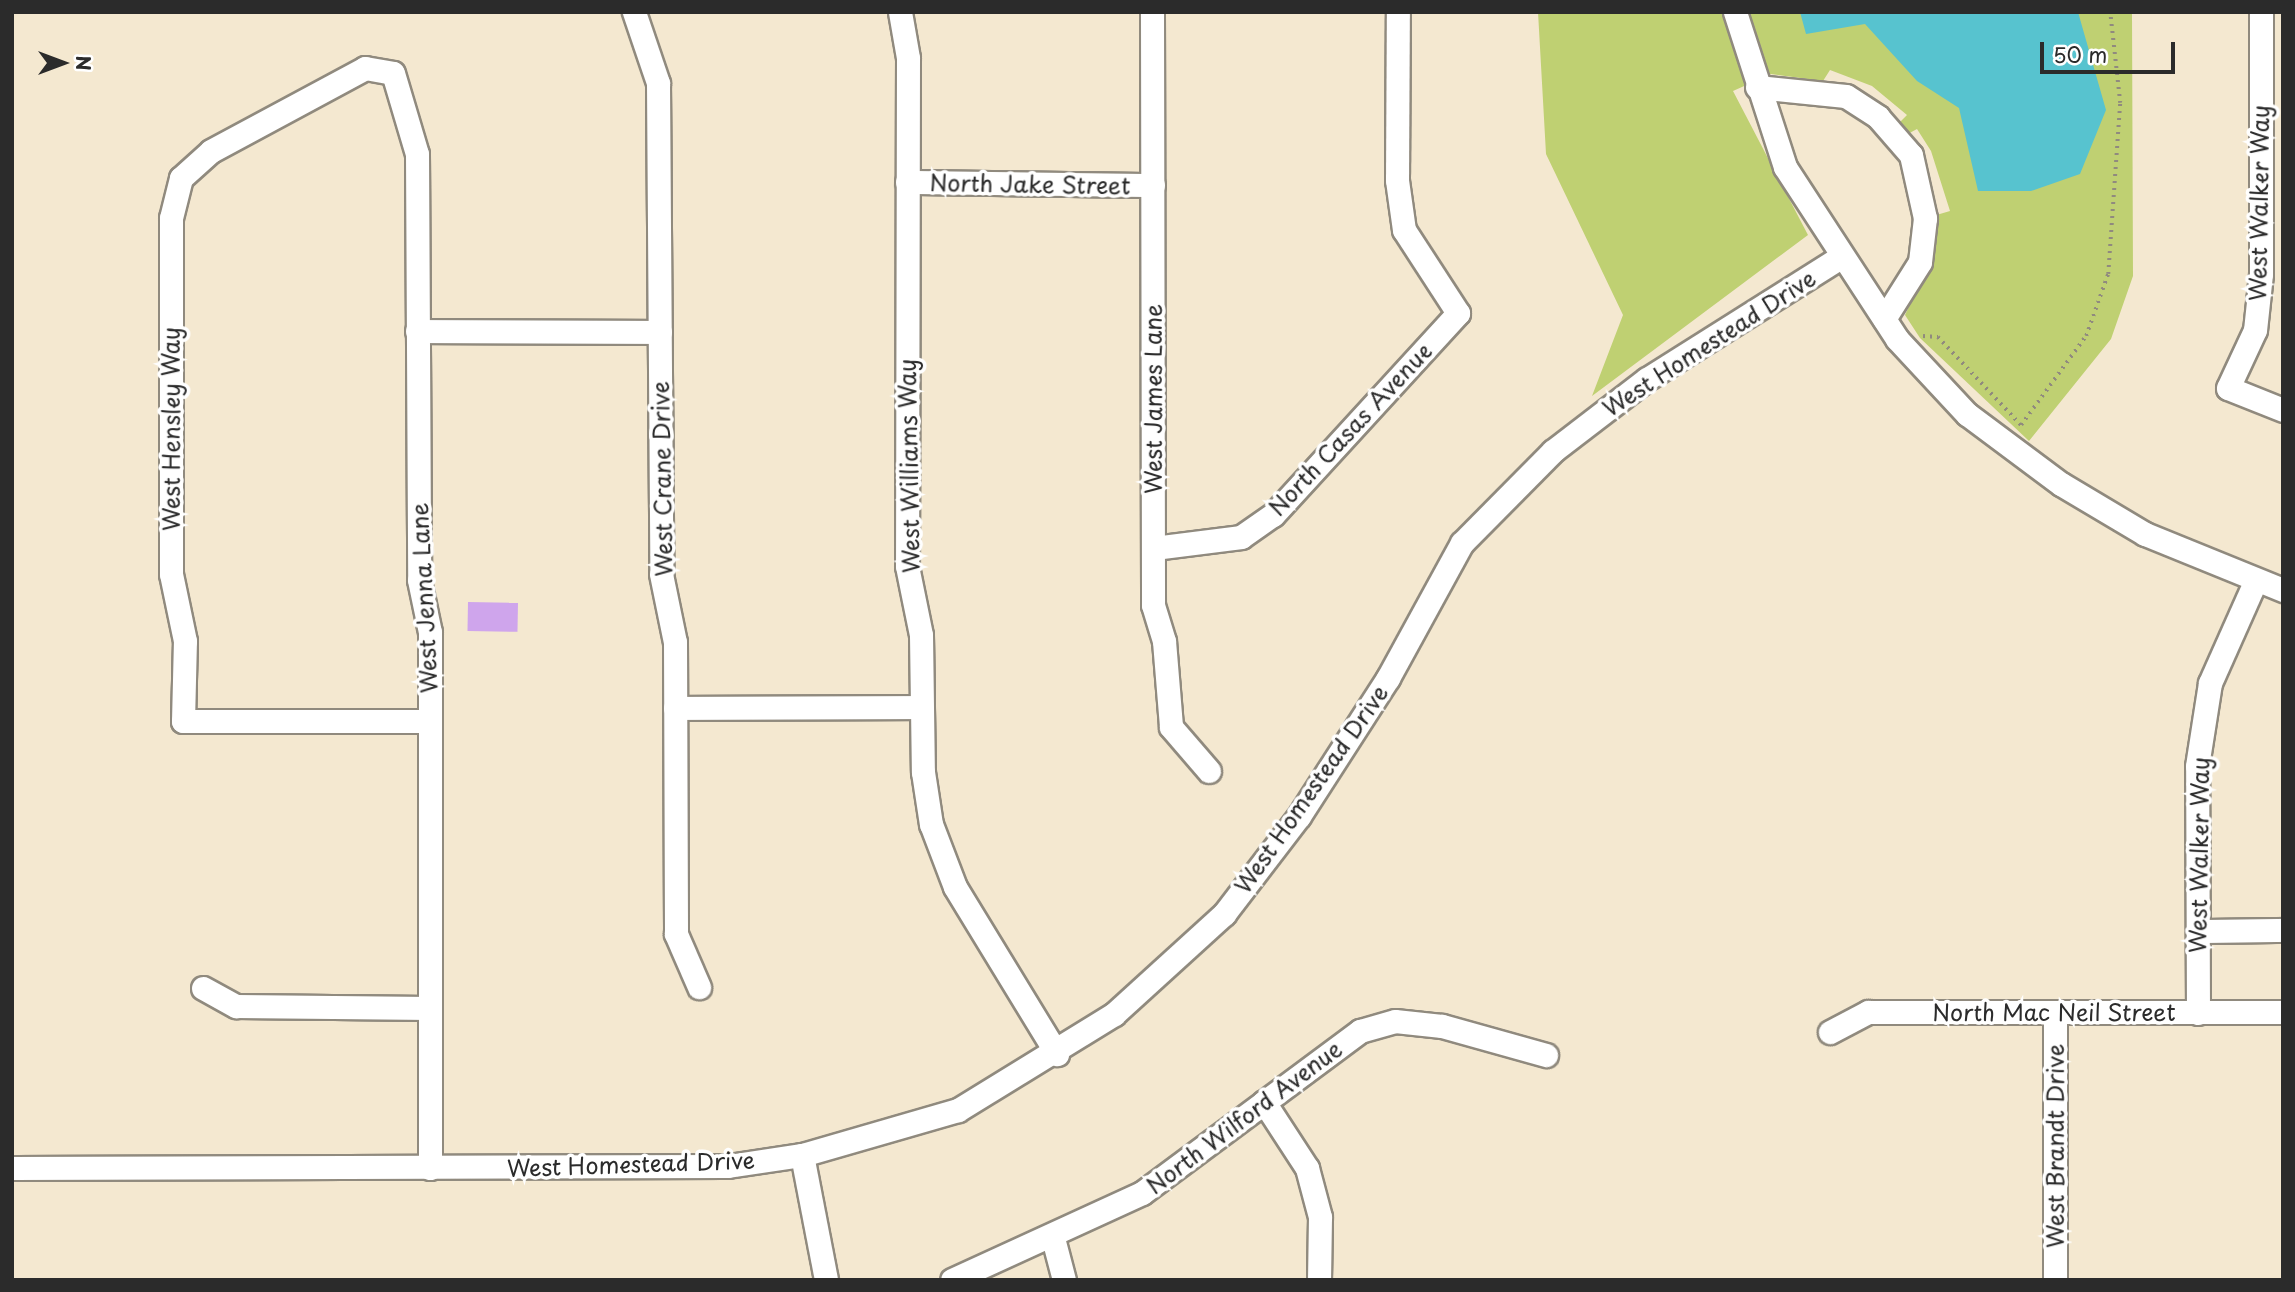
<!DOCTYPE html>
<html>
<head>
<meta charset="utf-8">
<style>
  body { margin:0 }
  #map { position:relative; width:2295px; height:1292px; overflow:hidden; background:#f4e8d0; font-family:"Playpen Sans",sans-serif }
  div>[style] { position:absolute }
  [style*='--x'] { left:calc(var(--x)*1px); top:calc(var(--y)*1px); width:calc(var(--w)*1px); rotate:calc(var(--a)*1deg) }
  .green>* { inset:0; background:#bfd072 }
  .water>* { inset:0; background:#57c3cf }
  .building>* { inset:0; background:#cfa5ec; transform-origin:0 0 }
  .path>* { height:3.5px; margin-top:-1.75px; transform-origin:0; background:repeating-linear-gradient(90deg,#908a7e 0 2px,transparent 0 7px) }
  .roads { filter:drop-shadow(2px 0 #908a7e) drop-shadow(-2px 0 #908a7e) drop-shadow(0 2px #908a7e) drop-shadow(0 -2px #908a7e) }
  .minor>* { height:23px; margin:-11.5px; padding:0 11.5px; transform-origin:11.5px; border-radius:11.5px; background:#fff }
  span { translate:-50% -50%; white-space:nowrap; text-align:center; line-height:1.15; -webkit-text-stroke:7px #fff; paint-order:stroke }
  .street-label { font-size:23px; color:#2b2b2b }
  .frame { position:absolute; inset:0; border:14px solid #2b2b2b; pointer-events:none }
  .north { position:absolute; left:28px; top:28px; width:70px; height:70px; -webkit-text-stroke:5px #fff; paint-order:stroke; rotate:90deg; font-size:19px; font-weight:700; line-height:28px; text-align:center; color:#2b2b2b }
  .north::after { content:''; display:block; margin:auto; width:24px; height:32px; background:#2b2b2b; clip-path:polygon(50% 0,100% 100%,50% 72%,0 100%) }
  .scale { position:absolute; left:2040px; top:42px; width:135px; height:32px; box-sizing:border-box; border:4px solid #2b2b2b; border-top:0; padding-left:9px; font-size:21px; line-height:24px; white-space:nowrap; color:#2b2b2b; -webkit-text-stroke:5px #fff; paint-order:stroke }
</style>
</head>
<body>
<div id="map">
  <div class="green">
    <div style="clip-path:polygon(1538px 12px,2132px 12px,2133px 276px,2111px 339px,2029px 441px,1920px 338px,1905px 315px,1927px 268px,1933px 216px,1950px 211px,1931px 151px,1917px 129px,1904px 136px,1897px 125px,1907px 115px,1872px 86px,1830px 70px,1823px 81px,1771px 74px,1733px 91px,1808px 235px,1592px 396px,1623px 315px,1546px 154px)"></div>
  </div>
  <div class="water">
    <div style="clip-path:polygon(1800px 12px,2078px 12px,2106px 110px,2080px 174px,2031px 191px,1978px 191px,1959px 108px,1917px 81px,1865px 24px,1806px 34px)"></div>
  </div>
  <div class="building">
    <div style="left:468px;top:602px;width:50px;height:29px;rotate:1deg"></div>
  </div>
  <div class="path">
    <div style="--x:1923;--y:336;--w:15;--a:4"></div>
    <div style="--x:1938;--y:337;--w:121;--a:46.7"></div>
    <div style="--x:2021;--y:425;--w:110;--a:-53.9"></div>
    <div style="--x:2086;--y:336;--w:66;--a:-70.5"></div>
    <div style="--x:2108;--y:274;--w:171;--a:-86"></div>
    <div style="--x:2120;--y:103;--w:92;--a:-96.3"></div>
  </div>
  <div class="roads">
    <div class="minor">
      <div style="--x:634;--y:12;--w:75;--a:71.3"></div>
      <div style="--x:658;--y:83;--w:491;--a:89.6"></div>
      <div style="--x:661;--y:574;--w:69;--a:78.4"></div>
      <div style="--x:675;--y:642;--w:292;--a:89.8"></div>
      <div style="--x:676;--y:934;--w:58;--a:66.5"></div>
      <div style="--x:900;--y:12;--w:47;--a:80.1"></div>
      <div style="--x:908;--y:58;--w:508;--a:90.11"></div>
      <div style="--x:907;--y:566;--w:70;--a:78.5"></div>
      <div style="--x:921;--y:635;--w:137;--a:89.2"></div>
      <div style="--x:923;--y:772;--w:53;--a:81.3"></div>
      <div style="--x:931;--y:824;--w:67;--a:69.1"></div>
      <div style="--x:955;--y:887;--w:196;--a:58.6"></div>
      <div style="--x:1152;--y:12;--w:593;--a:89.9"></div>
      <div style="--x:1153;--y:605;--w:38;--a:73"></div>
      <div style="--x:1164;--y:641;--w:86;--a:85.3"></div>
      <div style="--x:1171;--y:727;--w:58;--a:49.2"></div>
      <div style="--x:1735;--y:12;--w:163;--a:72.1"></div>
      <div style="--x:1785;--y:167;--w:205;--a:56.9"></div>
      <div style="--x:1897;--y:339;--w:103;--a:47"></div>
      <div style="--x:1967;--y:414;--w:117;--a:36.7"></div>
      <div style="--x:2061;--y:484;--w:98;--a:30.8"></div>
      <div style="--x:2145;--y:534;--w:149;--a:22.1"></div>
      <div style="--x:2261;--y:12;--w:262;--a:90"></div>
      <div style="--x:2261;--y:274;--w:56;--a:96.1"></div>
      <div style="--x:2255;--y:330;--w:64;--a:115"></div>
      <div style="--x:2228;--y:388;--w:59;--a:21.8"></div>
      <div style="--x:1757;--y:87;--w:89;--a:5.8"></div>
      <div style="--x:1846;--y:96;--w:38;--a:33"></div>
      <div style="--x:1878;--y:117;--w:50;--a:49"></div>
      <div style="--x:1911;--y:155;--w:65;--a:77.5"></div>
      <div style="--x:1925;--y:218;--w:44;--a:96.5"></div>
      <div style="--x:1920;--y:262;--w:67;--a:122.3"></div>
      <div style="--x:907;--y:182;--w:246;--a:0.7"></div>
      <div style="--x:417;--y:331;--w:243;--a:0.2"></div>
      <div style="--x:1154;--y:548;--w:88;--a:-7.2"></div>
      <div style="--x:1241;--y:537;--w:39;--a:-35"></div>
      <div style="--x:1273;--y:515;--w:274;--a:-47.5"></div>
      <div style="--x:1458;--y:313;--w:99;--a:-123"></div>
      <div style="--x:1404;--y:230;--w:50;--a:-98"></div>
      <div style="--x:1397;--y:180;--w:168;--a:-89.7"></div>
      <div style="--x:675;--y:708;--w:246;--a:-0.2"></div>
      <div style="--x:429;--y:721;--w:246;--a:180"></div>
      <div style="--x:183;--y:721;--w:80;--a:-88.6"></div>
      <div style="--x:185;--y:641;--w:68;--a:-101.8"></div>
      <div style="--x:171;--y:574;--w:356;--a:-90"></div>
      <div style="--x:171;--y:218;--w:41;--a:-76"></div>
      <div style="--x:181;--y:178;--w:40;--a:-42"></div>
      <div style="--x:211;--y:151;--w:175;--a:-28.3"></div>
      <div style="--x:365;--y:68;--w:28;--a:10"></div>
      <div style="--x:393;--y:73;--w:84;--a:73.5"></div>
      <div style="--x:417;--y:154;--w:426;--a:89.7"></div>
      <div style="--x:419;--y:580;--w:53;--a:78.1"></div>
      <div style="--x:430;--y:632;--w:536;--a:90"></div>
      <div style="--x:2198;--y:931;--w:85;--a:-0.7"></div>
      <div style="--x:203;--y:988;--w:38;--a:29"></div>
      <div style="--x:236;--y:1006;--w:194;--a:0.6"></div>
      <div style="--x:2055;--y:1012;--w:268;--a:90"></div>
      <div style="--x:2198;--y:1013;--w:247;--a:-90.2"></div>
      <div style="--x:2197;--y:766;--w:84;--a:-81.1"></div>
      <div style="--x:2210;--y:683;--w:111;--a:-66"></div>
      <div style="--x:1830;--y:1032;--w:43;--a:-27.8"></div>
      <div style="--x:1868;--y:1012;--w:415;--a:0"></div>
      <div style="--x:1264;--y:1102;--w:79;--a:56.9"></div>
      <div style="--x:1307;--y:1168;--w:51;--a:75.1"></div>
      <div style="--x:1320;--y:1217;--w:63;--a:90.9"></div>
      <div style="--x:802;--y:1155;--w:127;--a:79.1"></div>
      <div style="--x:12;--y:1168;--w:716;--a:-0.16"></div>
      <div style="--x:728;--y:1166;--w:75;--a:-8.5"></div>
      <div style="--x:802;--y:1155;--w:162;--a:-16.1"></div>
      <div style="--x:958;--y:1110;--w:183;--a:-31.6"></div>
      <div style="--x:1114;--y:1014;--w:149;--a:-42.3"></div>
      <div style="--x:1224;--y:914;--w:123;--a:-52.6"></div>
      <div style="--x:1299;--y:816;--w:164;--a:-57.2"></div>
      <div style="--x:1388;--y:678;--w:154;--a:-61.3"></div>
      <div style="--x:1462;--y:543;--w:129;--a:-45.3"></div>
      <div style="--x:1553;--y:451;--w:118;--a:-37.5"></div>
      <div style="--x:1647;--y:379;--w:229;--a:-32.2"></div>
      <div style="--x:1053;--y:1238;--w:43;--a:75.3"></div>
      <div style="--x:952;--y:1280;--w:209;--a:-24.6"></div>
      <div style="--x:1142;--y:1193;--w:272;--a:-36.6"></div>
      <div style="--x:1360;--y:1031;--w:36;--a:-16"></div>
      <div style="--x:1395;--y:1021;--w:47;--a:6.1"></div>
      <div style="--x:1442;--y:1026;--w:108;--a:15.6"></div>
    </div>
  </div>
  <div class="street-label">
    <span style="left:1030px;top:184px;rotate:1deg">North Jake Street</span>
    <span style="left:2259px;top:203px;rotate:-89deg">West Walker Way</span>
    <span style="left:1709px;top:343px;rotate:-33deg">West Homestead Drive</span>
    <span style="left:1153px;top:399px;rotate:-90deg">West James Lane</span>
    <span style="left:171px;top:429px;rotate:-90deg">West Hensley Way</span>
    <span style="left:1350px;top:429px;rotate:-47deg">North Casas Avenue</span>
    <span style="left:909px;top:466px;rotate:-91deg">West Williams Way</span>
    <span style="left:662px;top:479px;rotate:-91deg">West Crane Drive</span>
    <span style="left:424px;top:598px;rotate:-93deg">West Jenna Lane</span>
    <span style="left:1311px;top:789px;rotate:-55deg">West Homestead Drive</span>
    <span style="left:2199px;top:855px;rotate:-89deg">West Walker Way</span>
    <span style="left:2054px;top:1012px">North Mac Neil Street</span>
    <span style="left:1244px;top:1117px;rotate:-37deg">North Wilford Avenue</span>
    <span style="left:2055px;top:1146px;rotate:-90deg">West Brandt Drive</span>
    <span style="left:631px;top:1164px;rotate:-2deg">West Homestead Drive</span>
  </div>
  <div class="frame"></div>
  <div class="north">N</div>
  <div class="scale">50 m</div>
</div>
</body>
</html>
